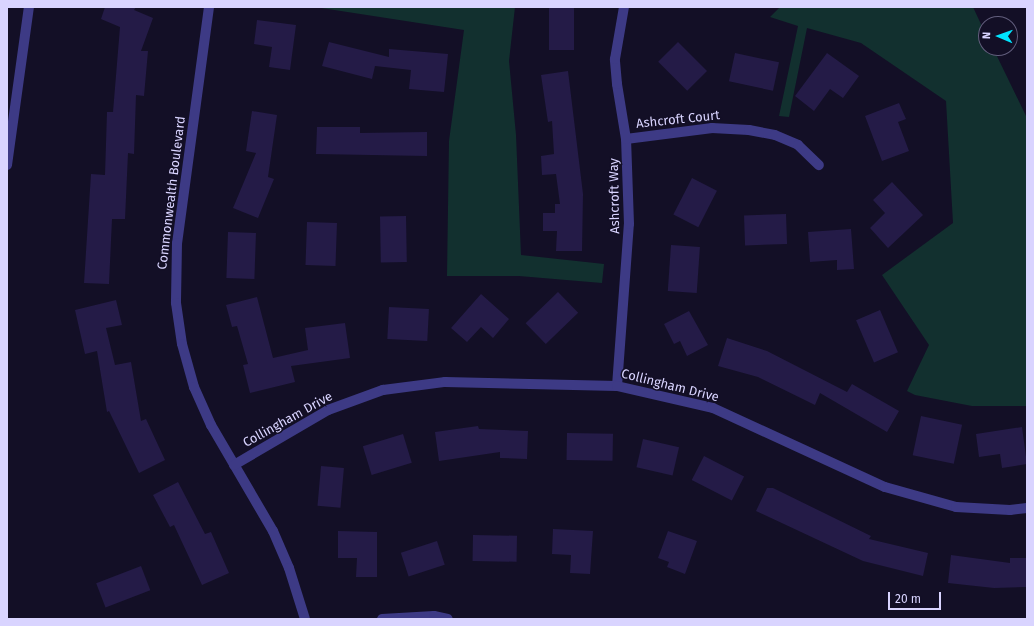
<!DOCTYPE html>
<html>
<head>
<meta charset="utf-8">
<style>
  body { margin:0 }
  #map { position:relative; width:1034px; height:626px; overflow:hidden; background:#130f26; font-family:"Fira Sans",sans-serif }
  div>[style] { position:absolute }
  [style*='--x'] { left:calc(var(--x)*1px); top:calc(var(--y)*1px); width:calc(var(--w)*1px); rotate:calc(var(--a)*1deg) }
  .green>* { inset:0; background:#12302f }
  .building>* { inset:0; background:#241b47; transform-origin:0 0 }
  .minor>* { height:10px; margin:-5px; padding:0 5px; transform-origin:5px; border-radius:5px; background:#3d3a85 }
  span { translate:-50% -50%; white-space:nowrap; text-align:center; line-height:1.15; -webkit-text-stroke:3px #130f26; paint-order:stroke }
  .street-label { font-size:13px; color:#d9d4ff }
  .frame { position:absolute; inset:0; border:8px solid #d9d4ff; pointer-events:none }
  .north { position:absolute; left:978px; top:16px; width:40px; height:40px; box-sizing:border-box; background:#130f26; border:1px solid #625e7d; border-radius:50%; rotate:272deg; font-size:11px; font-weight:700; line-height:16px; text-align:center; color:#d9d4ff }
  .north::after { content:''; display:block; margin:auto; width:14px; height:18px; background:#00e5ff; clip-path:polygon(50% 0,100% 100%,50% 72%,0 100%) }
  .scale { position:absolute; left:888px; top:592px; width:53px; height:18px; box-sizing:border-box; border:2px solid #d9d4ff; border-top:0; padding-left:5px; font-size:12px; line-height:14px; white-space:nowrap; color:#d9d4ff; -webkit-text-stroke:3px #130f26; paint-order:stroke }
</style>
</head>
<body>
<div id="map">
  <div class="green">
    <div style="clip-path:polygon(315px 7px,515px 7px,509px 61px,516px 135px,521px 255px,604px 264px,602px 283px,519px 276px,447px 276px,449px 141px,464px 30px)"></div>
    <div style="clip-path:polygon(780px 7px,973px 7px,986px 35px,986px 48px,993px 48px,1027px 118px,1027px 406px,972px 406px,915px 395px,907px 391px,929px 345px,882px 275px,953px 223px,946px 101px,861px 43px,807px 28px,789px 117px,779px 116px,798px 26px,770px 17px)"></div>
  </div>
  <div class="building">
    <div style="clip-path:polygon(105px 7px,136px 7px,134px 10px,153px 18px,141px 51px,148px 51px,144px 96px,136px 95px,134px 154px,128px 153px,125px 219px,112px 219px,109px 284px,84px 283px,91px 174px,105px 175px,107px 112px,113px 112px,120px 27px,101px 19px)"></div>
    <div style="left:549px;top:7px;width:25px;height:43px"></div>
    <div style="clip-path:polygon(257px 20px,296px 25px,290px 70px,269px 67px,272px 47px,254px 44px)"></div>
    <div style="clip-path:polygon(329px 42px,389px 57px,389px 49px,448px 54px,444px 92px,409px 89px,411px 70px,375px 66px,372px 79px,322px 66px)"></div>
    <div style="left:678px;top:42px;width:41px;height:28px;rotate:45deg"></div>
    <div style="left:735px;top:53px;width:45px;height:29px;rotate:12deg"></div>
    <div style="clip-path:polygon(827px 53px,859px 76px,843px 98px,830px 89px,814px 111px,795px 96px)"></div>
    <div style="clip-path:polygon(568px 71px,583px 194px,582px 251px,556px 251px,557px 231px,543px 231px,543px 213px,555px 213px,555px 204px,560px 204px,556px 174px,542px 175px,541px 156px,554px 154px,552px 121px,548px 122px,541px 75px)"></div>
    <div style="clip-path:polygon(899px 103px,906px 119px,898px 122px,909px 151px,882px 161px,865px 116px)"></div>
    <div style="clip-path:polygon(252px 111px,277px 115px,268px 177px,274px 179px,258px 218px,233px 208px,256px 153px,246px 151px)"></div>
    <div style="clip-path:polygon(317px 127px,360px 127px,360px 133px,427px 132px,427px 156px,316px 154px)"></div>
    <div style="left:692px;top:178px;width:28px;height:41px;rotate:27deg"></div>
    <div style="clip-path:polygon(892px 182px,923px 215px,888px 248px,870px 228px,885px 213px,873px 200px)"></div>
    <div style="left:786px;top:214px;width:30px;height:42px;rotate:88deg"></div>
    <div style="left:406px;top:216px;width:46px;height:26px;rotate:89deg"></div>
    <div style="left:307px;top:222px;width:30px;height:43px;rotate:2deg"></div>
    <div style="clip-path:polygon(851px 229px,854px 269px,837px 270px,837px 260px,810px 262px,808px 232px)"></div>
    <div style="left:228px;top:232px;width:28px;height:46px;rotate:2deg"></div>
    <div style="left:671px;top:245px;width:29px;height:46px;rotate:4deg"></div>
    <div style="left:558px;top:292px;width:29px;height:45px;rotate:46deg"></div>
    <div style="clip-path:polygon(481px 294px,509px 319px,493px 338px,481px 327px,467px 342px,451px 328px)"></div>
    <div style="clip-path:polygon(257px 297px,273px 358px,308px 350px,305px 328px,345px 323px,350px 358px,291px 366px,295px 382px,250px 393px,243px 365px,248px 364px,237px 326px,232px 327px,226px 305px)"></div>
    <div style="clip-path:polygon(116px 300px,122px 325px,106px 328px,115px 365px,131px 362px,141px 421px,146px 419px,165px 460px,139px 473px,109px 411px,107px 412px,97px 351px,85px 354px,75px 310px)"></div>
    <div style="left:389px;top:307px;width:40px;height:32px;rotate:3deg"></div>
    <div style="left:880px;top:310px;width:46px;height:26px;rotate:67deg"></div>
    <div style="clip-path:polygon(689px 311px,708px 345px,687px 356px,680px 341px,674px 344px,664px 324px)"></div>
    <div style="clip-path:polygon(727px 338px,767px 351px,847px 392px,852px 384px,899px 411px,887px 432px,820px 393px,815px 405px,758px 377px,718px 366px)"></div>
    <div style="left:921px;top:416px;width:42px;height:40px;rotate:12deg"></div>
    <div style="clip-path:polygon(478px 426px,479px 429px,528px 431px,527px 459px,500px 458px,500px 452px,439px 461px,435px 432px)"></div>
    <div style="clip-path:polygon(1022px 427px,1027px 464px,1002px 468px,1000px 454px,979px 457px,976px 434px)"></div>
    <div style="left:567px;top:433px;width:46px;height:27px;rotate:1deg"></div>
    <div style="left:403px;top:434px;width:30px;height:42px;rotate:73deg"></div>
    <div style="left:643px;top:439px;width:37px;height:29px;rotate:13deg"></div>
    <div style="left:704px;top:456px;width:45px;height:27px;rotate:27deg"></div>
    <div style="left:321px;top:466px;width:23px;height:40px;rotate:5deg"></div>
    <div style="clip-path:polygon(178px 482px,205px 534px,211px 532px,229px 573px,202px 585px,174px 525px,170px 527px,153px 495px)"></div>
    <div style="clip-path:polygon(767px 488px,773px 488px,871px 536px,869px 539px,928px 553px,923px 576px,863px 561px,756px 511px)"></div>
    <div style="clip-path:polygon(553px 529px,593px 531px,590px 574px,570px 573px,571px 555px,552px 554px)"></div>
    <div style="clip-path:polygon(338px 531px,377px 532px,377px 577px,356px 577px,357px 558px,338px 558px)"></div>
    <div style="clip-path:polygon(668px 531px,697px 541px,685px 574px,667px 567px,669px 562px,658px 558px)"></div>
    <div style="left:473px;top:535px;width:44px;height:26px;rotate:1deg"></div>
    <div style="left:437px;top:541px;width:25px;height:38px;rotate:72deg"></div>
    <div style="clip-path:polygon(951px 555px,1010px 563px,1010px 558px,1027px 558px,1027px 587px,994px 588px,948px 583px)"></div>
    <div style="left:141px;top:566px;width:26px;height:48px;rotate:69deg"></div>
  </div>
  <div class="minor">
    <div style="--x:209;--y:7;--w:238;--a:97.7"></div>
    <div style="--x:177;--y:243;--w:60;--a:91"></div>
    <div style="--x:176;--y:303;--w:41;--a:81.7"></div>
    <div style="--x:182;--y:344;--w:45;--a:74.4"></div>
    <div style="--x:194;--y:387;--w:42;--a:65.9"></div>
    <div style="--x:211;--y:425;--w:123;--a:59.7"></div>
    <div style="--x:273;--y:531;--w:40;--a:66.6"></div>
    <div style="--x:289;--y:568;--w:53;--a:72.6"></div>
    <div style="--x:626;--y:139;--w:87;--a:-7.3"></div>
    <div style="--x:712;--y:128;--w:37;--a:3"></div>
    <div style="--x:749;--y:130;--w:26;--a:11"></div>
    <div style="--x:775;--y:135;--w:25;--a:23"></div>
    <div style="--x:798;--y:145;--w:29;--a:44"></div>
    <div style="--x:7;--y:165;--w:160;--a:-82.1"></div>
    <div style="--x:617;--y:386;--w:162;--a:-85.8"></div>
    <div style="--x:629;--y:224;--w:85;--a:-92"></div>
    <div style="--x:626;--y:139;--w:56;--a:-99.3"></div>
    <div style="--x:617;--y:84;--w:25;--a:-95"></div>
    <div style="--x:615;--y:59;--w:53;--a:-80.2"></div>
    <div style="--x:234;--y:465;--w:109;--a:-30.3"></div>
    <div style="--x:328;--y:410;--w:59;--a:-20"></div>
    <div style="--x:383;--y:390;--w:63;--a:-7.4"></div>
    <div style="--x:445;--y:382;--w:172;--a:1.3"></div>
    <div style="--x:617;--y:386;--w:98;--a:12.9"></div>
    <div style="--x:713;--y:408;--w:189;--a:24.7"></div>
    <div style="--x:885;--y:487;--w:74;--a:15.7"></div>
    <div style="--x:956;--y:507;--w:54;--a:3.2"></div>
    <div style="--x:1010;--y:510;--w:17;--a:-7"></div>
    <div style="--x:382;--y:619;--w:52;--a:-3.3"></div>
    <div style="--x:434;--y:616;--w:14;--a:12"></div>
  </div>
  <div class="street-label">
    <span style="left:678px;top:120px;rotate:-6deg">Ashcroft Court</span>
    <span style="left:172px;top:193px;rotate:-83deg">Commonwealth Boulevard</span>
    <span style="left:615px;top:196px;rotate:-91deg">Ashcroft Way</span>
    <span style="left:670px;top:386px;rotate:14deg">Collingham Drive</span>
    <span style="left:288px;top:420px;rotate:-29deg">Collingham Drive</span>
  </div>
  <div class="frame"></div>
  <div class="north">N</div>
  <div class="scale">20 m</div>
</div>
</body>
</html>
